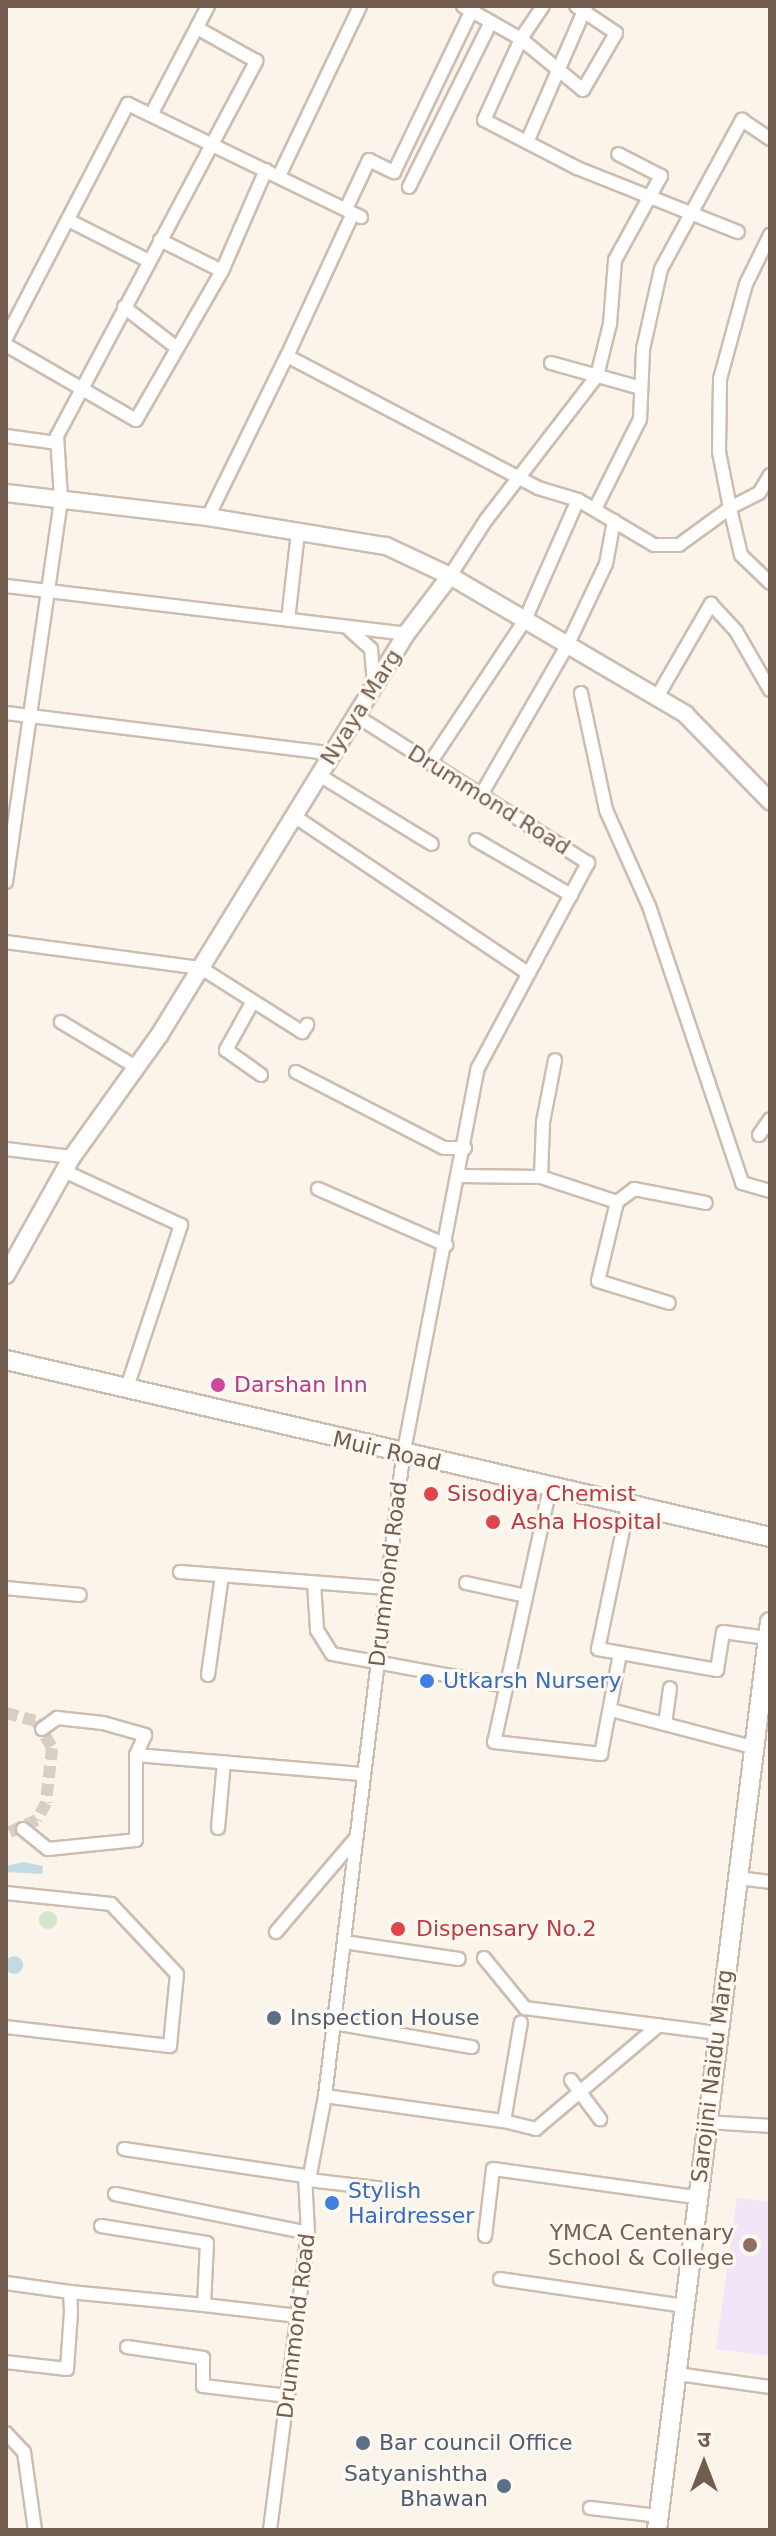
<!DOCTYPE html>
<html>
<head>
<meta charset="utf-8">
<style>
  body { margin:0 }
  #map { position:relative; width:776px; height:2536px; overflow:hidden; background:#faf4ea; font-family:"DejaVu Sans","Noto Sans Devanagari",sans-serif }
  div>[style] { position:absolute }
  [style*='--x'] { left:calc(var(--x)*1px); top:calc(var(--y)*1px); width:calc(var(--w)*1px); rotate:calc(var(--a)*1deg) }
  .education>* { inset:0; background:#f1e6f7 }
  .green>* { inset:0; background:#d4e7c9 }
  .round { border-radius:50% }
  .water>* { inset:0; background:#c0dce2 }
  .minor-tunnel>* { height:12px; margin-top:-6px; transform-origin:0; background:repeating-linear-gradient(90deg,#d8cec3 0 12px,transparent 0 18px) }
  .roads { filter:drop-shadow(2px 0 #ccbdb0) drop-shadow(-2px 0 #ccbdb0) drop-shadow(0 2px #ccbdb0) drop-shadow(0 -2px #ccbdb0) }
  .minor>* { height:12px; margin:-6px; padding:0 6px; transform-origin:6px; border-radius:6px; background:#fff }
  .tertiary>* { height:16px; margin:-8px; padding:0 8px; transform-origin:8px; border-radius:8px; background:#fff }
  .secondary>* { height:18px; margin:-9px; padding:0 9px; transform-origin:9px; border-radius:9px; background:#fff }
  .dots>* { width:22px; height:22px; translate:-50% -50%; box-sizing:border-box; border:4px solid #fdf8f0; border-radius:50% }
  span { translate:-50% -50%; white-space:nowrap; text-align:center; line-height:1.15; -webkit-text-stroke:6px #fdf8f0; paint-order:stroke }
  .street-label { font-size:22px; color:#725d4f }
  .hotel-label { font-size:22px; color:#b23c85 }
  .left { translate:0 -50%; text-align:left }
  .health-label { font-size:22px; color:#be3a42 }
  .shop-label { font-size:22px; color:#366cbe }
  .service-label { font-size:22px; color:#4e5e75 }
  .right { translate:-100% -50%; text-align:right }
  .education-label { font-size:22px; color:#785e54 }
  .frame { position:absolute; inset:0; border:8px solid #725d4f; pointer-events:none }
  .north { position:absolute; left:664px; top:2424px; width:80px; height:80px; -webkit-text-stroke:6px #fdf8f0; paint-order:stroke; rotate:0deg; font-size:22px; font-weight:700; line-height:32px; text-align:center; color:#725d4f }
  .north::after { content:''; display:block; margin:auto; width:28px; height:36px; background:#725d4f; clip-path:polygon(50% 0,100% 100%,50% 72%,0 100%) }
</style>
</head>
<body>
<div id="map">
  <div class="education">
    <div style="clip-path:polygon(737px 2198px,770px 2202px,770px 2356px,716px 2349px)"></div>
  </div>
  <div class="green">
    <div class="round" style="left:39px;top:1911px;width:18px;height:18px"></div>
  </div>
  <div class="water">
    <div style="clip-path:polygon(23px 1862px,43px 1866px,42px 1874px,6px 1872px,6px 1866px)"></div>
    <div class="round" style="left:5px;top:1956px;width:18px;height:18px"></div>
  </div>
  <div class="minor-tunnel">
    <div style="--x:6;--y:1713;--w:31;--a:15"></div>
    <div style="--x:36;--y:1721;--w:31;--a:59"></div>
    <div style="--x:52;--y:1748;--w:55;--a:96.2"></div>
    <div style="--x:46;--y:1803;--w:19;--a:118"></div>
    <div style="--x:37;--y:1820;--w:34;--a:156"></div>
  </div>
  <div class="roads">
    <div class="minor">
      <div style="--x:463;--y:6;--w:67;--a:29.6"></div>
      <div style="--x:521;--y:39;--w:80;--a:39.4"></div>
      <div style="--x:583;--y:90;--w:66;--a:-59.9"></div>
      <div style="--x:616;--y:33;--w:48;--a:-146"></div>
      <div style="--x:543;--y:6;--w:40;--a:124"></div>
      <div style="--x:521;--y:39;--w:89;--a:114.6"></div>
      <div style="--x:484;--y:120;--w:105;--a:27.3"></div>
      <div style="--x:577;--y:168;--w:173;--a:21.7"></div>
      <div style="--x:151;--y:115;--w:123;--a:-62.4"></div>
      <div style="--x:527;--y:142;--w:148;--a:-66.5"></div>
      <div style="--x:279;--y:176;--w:188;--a:-64.5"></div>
      <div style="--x:409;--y:187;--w:182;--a:-63.6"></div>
      <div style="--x:346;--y:209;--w:54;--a:-64.9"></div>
      <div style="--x:369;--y:160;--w:28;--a:26"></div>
      <div style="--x:394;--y:172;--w:184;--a:-64.3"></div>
      <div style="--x:68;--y:220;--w:91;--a:26.8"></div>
      <div style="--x:160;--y:240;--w:69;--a:26.6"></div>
      <div style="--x:124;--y:307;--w:67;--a:37.7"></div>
      <div style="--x:6;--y:338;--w:264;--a:-62.5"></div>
      <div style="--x:128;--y:104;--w:259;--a:25.9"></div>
      <div style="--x:6;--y:345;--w:150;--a:30"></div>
      <div style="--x:136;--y:420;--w:172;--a:-60"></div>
      <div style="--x:222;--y:271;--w:110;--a:-66.5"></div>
      <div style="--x:287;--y:356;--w:157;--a:-65.2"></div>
      <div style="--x:551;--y:363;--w:93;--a:15.5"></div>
      <div style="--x:6;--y:436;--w:51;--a:7.8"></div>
      <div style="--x:770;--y:475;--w:21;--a:121"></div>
      <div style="--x:759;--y:493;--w:33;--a:153"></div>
      <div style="--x:730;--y:508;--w:48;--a:76.8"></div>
      <div style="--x:741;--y:555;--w:40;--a:44"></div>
      <div style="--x:595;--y:509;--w:101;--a:-63.4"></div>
      <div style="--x:640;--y:419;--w:70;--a:-87.5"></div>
      <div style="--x:643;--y:349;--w:82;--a:-77.3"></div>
      <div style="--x:661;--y:269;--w:170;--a:-61.5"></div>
      <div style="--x:742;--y:120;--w:34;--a:34"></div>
      <div style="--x:208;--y:517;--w:179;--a:-63.9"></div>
      <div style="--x:287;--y:356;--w:284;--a:27.7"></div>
      <div style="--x:538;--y:488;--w:42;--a:16.7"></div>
      <div style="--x:578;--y:500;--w:88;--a:30.6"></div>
      <div style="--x:654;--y:545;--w:25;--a:0"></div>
      <div style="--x:679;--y:545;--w:63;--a:-36"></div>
      <div style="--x:730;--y:508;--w:57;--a:-101.1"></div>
      <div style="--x:719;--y:452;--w:73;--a:-89.2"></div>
      <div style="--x:720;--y:379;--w:98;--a:-74.7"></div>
      <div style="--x:746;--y:284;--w:55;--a:-63.9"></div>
      <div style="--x:450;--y:576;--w:67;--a:-57.3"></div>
      <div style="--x:486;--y:520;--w:182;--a:-52.4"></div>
      <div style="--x:597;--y:376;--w:54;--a:-76"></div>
      <div style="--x:610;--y:324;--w:64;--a:-85.5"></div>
      <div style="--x:615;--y:260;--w:96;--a:-61.3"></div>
      <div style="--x:661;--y:176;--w:48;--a:-152.9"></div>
      <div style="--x:6;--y:586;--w:403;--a:6.8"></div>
      <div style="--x:288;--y:620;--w:89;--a:-83.5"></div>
      <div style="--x:350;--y:630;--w:28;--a:42"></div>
      <div style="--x:371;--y:649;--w:36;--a:85"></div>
      <div style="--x:581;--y:693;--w:120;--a:77.9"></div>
      <div style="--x:606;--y:810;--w:105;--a:65.9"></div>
      <div style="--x:649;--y:906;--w:292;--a:71.4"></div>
      <div style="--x:742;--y:1183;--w:29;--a:16"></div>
      <div style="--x:657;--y:697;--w:108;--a:-59.9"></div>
      <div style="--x:711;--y:604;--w:37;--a:47"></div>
      <div style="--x:736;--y:631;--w:68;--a:60"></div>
      <div style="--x:6;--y:713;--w:330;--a:7.1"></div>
      <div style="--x:430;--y:763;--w:172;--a:-56.4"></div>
      <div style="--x:525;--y:620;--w:131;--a:-66.2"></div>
      <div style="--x:319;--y:775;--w:132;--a:31.4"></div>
      <div style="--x:481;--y:795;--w:172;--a:-60"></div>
      <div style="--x:567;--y:646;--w:91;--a:-64.6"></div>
      <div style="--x:606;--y:564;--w:44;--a:-79.5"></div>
      <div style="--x:294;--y:816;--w:282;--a:33.9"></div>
      <div style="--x:476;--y:840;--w:110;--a:30.1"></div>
      <div style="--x:6;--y:882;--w:388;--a:-81.8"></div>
      <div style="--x:61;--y:498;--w:62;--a:-93.7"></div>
      <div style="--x:57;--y:436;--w:425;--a:-62"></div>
      <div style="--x:256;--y:61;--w:68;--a:-150.8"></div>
      <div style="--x:6;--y:942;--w:197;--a:7.6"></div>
      <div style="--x:201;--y:968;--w:120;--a:32.4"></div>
      <div style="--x:302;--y:1032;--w:9;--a:-54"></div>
      <div style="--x:252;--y:1003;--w:54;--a:119"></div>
      <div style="--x:226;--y:1050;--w:43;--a:35.5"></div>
      <div style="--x:61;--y:1022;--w:87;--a:31"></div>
      <div style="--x:296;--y:1072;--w:166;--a:27.2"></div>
      <div style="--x:444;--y:1148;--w:21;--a:0"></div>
      <div style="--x:759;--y:1135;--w:19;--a:-55"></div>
      <div style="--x:6;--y:1149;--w:66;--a:6.9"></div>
      <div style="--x:64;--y:1171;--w:129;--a:24.8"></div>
      <div style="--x:181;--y:1225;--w:174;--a:108.4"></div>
      <div style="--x:460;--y:1176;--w:81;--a:0.7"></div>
      <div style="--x:541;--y:1177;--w:80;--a:18.2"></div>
      <div style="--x:617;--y:1202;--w:21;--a:-37"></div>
      <div style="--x:634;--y:1189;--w:73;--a:11"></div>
      <div style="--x:541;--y:1177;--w:55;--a:-87.9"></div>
      <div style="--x:543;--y:1122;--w:63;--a:-79"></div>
      <div style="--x:318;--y:1189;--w:140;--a:23.6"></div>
      <div style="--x:617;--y:1202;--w:81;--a:103.5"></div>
      <div style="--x:598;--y:1281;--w:74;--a:17.2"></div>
      <div style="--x:550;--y:1488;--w:260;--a:102.4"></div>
      <div style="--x:494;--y:1742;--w:108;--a:6.4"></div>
      <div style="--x:601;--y:1754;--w:103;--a:-79.3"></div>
      <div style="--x:628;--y:1506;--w:146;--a:101.8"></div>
      <div style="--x:598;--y:1649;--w:121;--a:10"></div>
      <div style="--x:717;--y:1670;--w:38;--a:-81"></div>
      <div style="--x:723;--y:1632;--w:45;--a:7.6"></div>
      <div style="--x:180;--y:1572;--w:208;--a:4.4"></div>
      <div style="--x:314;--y:1583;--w:47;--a:86.3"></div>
      <div style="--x:317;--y:1630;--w:28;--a:58"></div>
      <div style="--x:332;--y:1654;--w:177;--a:10.4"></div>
      <div style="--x:466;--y:1583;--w:61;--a:12.2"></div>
      <div style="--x:6;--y:1588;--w:74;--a:5.4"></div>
      <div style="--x:208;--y:1675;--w:100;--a:-82"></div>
      <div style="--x:611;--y:1710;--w:150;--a:14.7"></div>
      <div style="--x:665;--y:1724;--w:36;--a:-82"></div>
      <div style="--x:42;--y:1729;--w:19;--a:-36"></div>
      <div style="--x:57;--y:1718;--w:46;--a:6.2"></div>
      <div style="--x:103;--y:1723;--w:44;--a:15.9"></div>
      <div style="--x:145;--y:1735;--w:22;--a:114"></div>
      <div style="--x:136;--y:1755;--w:229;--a:4.8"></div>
      <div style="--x:218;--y:1828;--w:66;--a:-84.8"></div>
      <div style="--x:23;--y:1829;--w:32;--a:39"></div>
      <div style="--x:48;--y:1849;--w:88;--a:-5.8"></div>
      <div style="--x:136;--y:1840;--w:85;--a:-90"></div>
      <div style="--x:738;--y:1878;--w:32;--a:7"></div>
      <div style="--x:6;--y:1893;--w:106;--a:6"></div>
      <div style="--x:111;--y:1904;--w:96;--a:46.7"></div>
      <div style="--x:177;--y:1974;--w:72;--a:95.6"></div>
      <div style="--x:170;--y:2046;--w:165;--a:-173.4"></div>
      <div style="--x:276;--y:1932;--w:123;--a:-49.6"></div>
      <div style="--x:344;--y:1942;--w:116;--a:8.4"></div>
      <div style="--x:484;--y:1958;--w:65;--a:50.6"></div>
      <div style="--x:525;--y:2008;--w:194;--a:7.4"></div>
      <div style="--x:334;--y:2023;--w:140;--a:9.9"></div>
      <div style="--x:571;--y:2080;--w:49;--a:53.4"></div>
      <div style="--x:325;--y:2096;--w:181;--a:8"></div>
      <div style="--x:504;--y:2121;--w:100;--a:-80.3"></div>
      <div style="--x:504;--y:2121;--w:33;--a:14"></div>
      <div style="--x:536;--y:2129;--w:161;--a:-40.2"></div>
      <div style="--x:705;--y:2122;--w:65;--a:3.5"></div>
      <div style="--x:124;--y:2149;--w:183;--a:8.5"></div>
      <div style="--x:309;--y:2180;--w:78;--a:6.7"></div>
      <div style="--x:115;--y:2194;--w:197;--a:11.4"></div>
      <div style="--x:101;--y:2226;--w:107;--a:9.1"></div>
      <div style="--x:207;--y:2243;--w:62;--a:92.8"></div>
      <div style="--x:204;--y:2305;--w:95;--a:6.7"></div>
      <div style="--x:485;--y:2236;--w:67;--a:-83.2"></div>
      <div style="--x:493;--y:2169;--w:205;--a:7.9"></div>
      <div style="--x:500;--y:2279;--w:186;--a:8.3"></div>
      <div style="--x:6;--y:2283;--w:65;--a:8"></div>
      <div style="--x:70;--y:2292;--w:20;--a:87"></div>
      <div style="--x:71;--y:2312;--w:57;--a:94"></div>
      <div style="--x:67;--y:2369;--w:61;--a:-173.5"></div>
      <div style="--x:70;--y:2292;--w:135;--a:5.5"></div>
      <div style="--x:127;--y:2347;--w:77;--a:8.2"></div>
      <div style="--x:203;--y:2358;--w:28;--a:90"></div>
      <div style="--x:203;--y:2386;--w:86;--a:6.7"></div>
      <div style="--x:677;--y:2374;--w:94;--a:8"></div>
      <div style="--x:6;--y:2433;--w:26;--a:47"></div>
      <div style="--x:24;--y:2452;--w:79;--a:82"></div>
      <div style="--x:590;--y:2508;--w:69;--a:6.6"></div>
      <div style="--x:270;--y:2530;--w:299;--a:-82.7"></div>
      <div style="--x:308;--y:2233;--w:57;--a:-93"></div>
      <div style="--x:305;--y:2176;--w:6;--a:45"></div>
      <div style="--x:309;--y:2180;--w:86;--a:-79.2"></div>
      <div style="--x:325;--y:2096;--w:645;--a:-83.05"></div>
      <div style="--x:403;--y:1456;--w:395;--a:-79.1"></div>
      <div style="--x:478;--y:1068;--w:233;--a:-61.8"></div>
      <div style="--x:588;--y:863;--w:275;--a:-147.6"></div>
    </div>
    <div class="tertiary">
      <div style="--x:6;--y:493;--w:203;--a:6.8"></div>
      <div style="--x:208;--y:517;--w:180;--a:9.3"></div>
      <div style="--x:386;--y:546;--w:71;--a:25.1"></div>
      <div style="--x:450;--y:576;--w:273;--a:30.4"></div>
      <div style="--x:685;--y:714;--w:122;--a:45.7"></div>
      <div style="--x:6;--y:1275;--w:135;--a:-60.8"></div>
      <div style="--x:72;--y:1157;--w:151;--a:-54.4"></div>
      <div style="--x:160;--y:1034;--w:470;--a:-58.4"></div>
      <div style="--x:406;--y:634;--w:73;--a:-52.8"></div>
    </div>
    <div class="secondary">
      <div style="--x:6;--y:1360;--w:784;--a:13.04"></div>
      <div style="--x:657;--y:2530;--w:915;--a:-82.91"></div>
    </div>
  </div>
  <div class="dots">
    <div style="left:218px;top:1385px;background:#d1479c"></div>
    <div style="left:431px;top:1494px;background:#e0444e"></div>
    <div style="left:493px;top:1522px;background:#e0444e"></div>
    <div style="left:427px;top:1681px;background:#3f7fe0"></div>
    <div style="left:398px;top:1929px;background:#e0444e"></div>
    <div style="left:274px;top:2018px;background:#5c6f8a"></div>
    <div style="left:332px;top:2203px;background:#3f7fe0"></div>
    <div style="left:750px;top:2245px;background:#8d6e63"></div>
    <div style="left:363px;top:2443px;background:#5c6f8a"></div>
    <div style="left:504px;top:2486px;background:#5c6f8a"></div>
  </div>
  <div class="street-label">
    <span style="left:361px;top:707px;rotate:-58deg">Nyaya Marg</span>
    <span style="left:489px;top:800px;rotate:32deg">Drummond Road</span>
    <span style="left:387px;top:1451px;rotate:13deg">Muir Road</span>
    <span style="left:388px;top:1574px;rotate:-83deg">Drummond Road</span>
    <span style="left:712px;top:2076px;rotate:-83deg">Sarojini Naidu Marg</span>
    <span style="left:296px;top:2326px;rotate:-83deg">Drummond Road</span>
  </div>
  <div class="hotel-label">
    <span class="left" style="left:234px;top:1385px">Darshan Inn</span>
  </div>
  <div class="health-label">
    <span class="left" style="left:447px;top:1494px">Sisodiya Chemist</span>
    <span class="left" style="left:511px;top:1522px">Asha Hospital</span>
    <span class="left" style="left:416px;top:1929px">Dispensary No.2</span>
  </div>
  <div class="shop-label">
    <span class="left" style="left:443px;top:1681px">Utkarsh Nursery</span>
    <span class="left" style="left:348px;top:2203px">Stylish<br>Hairdresser</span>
  </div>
  <div class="service-label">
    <span class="left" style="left:290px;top:2018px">Inspection House</span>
    <span class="left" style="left:379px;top:2443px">Bar council Office</span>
    <span class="right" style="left:488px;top:2486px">Satyanishtha<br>Bhawan</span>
  </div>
  <div class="education-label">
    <span class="right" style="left:734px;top:2245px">YMCA Centenary<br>School &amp; College</span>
  </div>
  <div class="frame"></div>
  <div class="north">उ</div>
</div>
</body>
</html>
